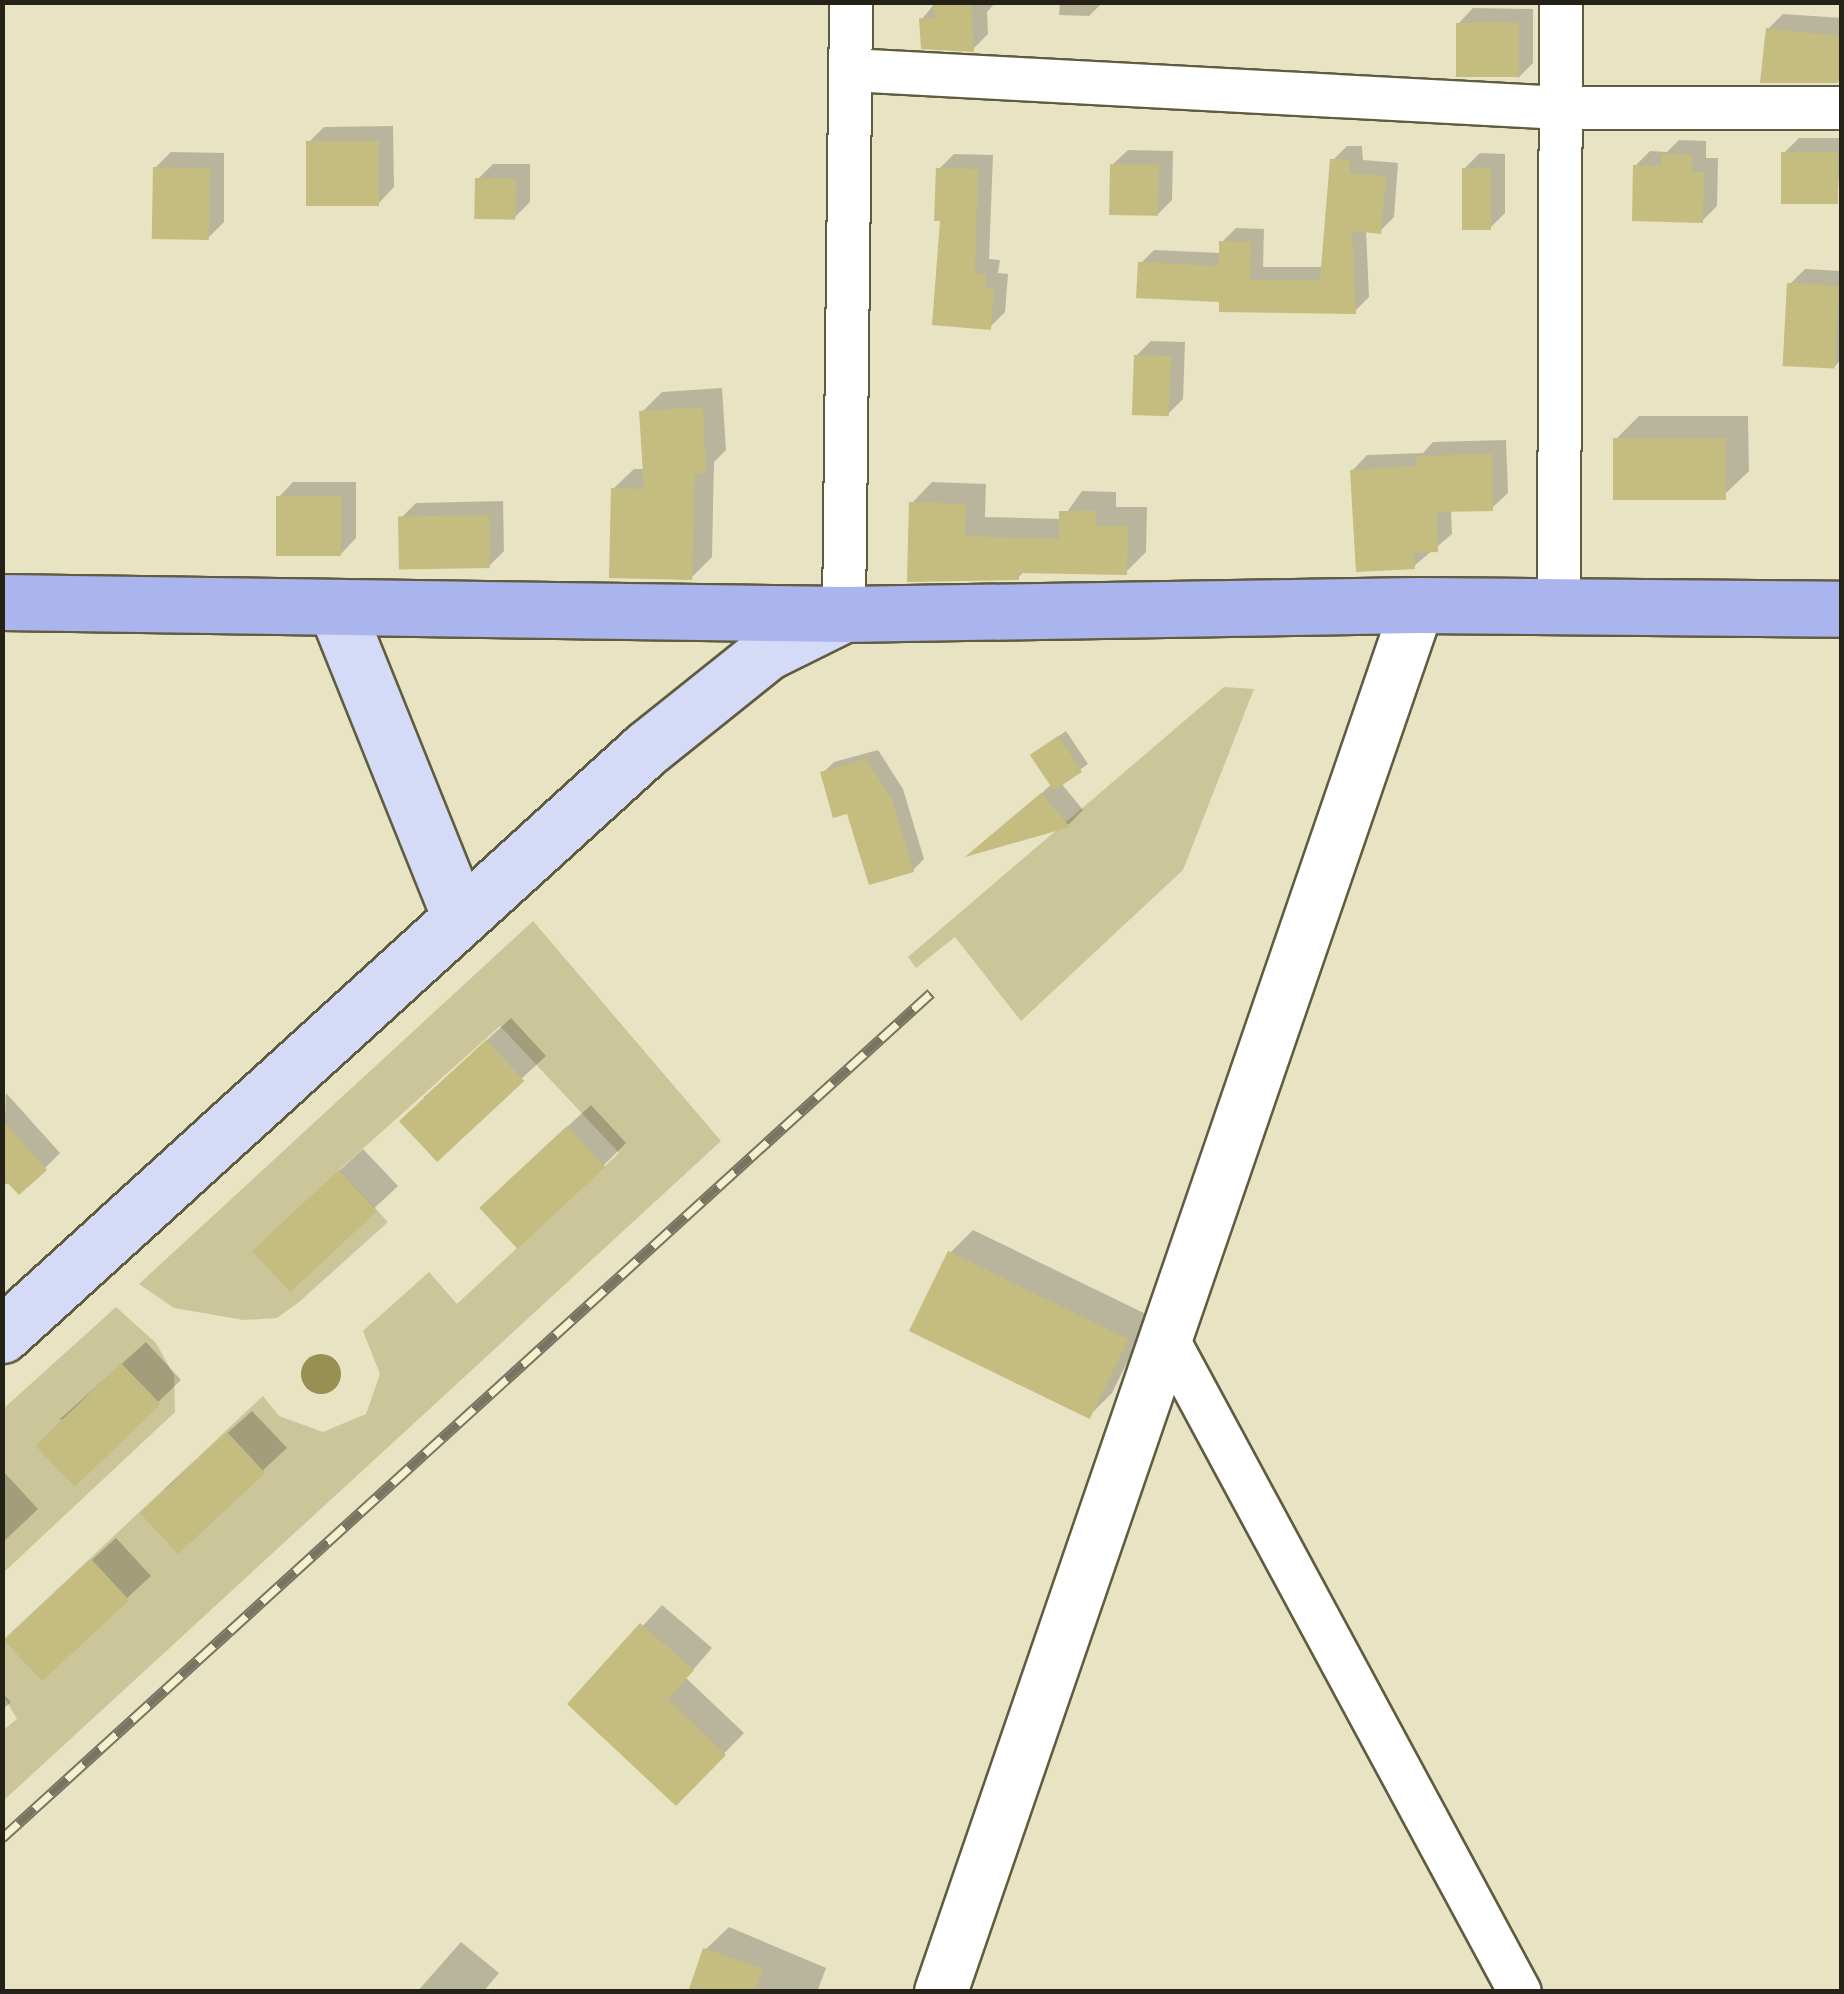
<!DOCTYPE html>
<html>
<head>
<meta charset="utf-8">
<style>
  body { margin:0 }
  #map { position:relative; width:1844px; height:1994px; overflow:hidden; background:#e7e3c3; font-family:"Varela Round",sans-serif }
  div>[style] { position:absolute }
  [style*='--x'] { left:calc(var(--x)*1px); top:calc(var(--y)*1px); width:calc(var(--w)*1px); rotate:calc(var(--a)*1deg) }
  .green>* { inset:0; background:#cbc59a }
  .water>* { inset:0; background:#988f53 }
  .round { border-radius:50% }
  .shadow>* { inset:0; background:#0003 }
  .building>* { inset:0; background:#c5bc7f; transform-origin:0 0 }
  .roads { filter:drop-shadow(2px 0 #605c40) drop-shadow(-2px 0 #605c40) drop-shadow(0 2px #605c40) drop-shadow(0 -2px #605c40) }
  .minor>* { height:42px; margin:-21px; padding:0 21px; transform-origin:21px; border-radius:21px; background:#fff }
  .tertiary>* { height:52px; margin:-26px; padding:0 26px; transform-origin:26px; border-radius:26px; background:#fff }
  .secondary>* { height:55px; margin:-27.5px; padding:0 27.5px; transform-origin:27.5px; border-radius:27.5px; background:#d5daf7 }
  .primary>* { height:55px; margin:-27.5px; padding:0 27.5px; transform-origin:27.5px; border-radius:27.5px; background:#aab5ee }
  .rail>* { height:11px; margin-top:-5.5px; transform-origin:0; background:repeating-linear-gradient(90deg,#f4f0d0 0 22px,#777561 0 44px); box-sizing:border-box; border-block:2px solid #777561 }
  span { translate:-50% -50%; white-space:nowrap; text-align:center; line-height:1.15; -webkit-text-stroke:8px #f4f0d0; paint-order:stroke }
  .frame { position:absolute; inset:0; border:5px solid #242217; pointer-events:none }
</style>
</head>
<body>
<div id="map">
  <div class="green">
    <div style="clip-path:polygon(1224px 687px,1254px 689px,1183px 870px,1021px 1021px,955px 937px,916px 968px,908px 957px)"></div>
    <div style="clip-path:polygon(533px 921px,721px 1141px,3px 1801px,2px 1731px,17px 1719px,3px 1695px,3px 1640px,263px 1396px,279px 1416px,323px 1432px,366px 1414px,380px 1374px,363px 1331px,429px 1272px,457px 1304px,619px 1153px,500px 1026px,339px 1170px,388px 1222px,299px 1302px,277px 1318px,244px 1320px,174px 1308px,139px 1284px)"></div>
    <div style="clip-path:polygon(116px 1307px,156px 1343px,174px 1375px,175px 1412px,3px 1573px,2px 1410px)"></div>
  </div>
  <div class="water">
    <div class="round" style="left:301px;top:1354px;width:40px;height:40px"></div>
  </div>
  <div class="shadow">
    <div style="clip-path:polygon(936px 2px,996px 2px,987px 12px,988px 34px,973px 49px,922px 19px)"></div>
    <div style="clip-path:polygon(1060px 2px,1103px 2px,1089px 16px,1059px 15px)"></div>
    <div style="clip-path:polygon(1473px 8px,1533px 9px,1533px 63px,1518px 78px,1458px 24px)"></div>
    <div style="clip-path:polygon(1783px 14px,1842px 18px,1842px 81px,1763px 80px,1768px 29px)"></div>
    <div style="clip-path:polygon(393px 126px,394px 187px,379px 203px,309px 142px,324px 127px)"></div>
    <div style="clip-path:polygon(1799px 138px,1842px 138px,1837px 202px,1784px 153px)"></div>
    <div style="clip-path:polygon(1679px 140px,1706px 141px,1706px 158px,1718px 158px,1717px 206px,1702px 221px,1635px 166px,1650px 151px,1667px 152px)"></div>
    <div style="clip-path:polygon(1347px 146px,1362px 146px,1363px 160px,1398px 163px,1394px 217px,1380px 231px,1366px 230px,1369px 297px,1355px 311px,1221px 300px,1140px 264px,1154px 250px,1222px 253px,1222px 242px,1236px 228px,1264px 229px,1263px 267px,1324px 267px,1333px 160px)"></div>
    <div style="clip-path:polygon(1128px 150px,1173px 151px,1172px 200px,1157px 215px,1112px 165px)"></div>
    <div style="clip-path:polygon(171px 152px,224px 153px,224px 222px,209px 237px,155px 168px)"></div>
    <div style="clip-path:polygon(1480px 153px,1505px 154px,1505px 213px,1490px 228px,1464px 169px)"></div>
    <div style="clip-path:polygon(954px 154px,993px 155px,989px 259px,1000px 260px,998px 273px,1008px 274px,1005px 312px,990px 327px,943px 219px,939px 169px)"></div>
    <div style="clip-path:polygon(493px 164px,530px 164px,530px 202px,514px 218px,478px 179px)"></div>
    <div style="clip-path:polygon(1805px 269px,1842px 271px,1842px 359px,1833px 368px,1790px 284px)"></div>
    <div style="clip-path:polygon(1151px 341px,1185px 342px,1183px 399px,1168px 414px,1136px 356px)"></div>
    <div style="clip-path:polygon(722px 388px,726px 450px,714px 462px,712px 557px,691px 578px,613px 489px,634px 469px,645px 469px,642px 412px,662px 392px)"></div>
    <div style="clip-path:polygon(1639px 416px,1748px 416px,1749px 471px,1725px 494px,1616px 439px)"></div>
    <div style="clip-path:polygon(1506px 440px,1508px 493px,1492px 508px,1451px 509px,1452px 534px,1414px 566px,1352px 471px,1367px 455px,1423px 453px,1433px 442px)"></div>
    <div style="clip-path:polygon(293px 482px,356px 482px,356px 538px,341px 554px,278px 498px)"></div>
    <div style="clip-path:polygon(932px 482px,986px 484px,985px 517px,1062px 519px,1082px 491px,1116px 492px,1116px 507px,1147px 507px,1146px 552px,1126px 572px,1025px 570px,1018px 578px,912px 503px)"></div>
    <div style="clip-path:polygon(503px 501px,504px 551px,489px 566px,401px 518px,416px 503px)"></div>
    <div style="clip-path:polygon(1066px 731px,1088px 764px,1061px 783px,1083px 810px,1069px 824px,974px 852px,1052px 784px,1032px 754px)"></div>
    <div style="clip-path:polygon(878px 750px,903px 789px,924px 859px,913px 870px,849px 811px,823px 773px,834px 762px)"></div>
    <div style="clip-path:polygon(511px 1018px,546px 1056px,436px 1158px,424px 1097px)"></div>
    <div style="clip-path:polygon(6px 1093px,60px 1153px,45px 1168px,2px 1186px)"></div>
    <div style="clip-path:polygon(591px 1105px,626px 1143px,603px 1166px,505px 1184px)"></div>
    <div style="clip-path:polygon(363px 1149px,398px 1186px,289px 1288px,278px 1227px)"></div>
    <div style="clip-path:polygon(973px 1230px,1150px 1316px,1112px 1393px,1089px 1416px,950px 1253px)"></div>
    <div style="clip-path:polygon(146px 1342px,181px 1380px,158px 1402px,59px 1420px)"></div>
    <div style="clip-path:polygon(252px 1411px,287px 1448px,177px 1550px,165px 1489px)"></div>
    <div style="clip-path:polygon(3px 1471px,38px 1509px,2px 1543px,2px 1471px)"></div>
    <div style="clip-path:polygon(116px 1538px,151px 1576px,41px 1677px,30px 1616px)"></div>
    <div style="clip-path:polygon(662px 1605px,712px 1648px,686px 1678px,744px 1733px,676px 1803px,571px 1704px)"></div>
    <div style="clip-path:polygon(2px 1693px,11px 1702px,2px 1710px)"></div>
    <div style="clip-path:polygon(729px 1927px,826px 1968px,817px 1992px,691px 1992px,705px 1950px)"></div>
    <div style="clip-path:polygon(461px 1942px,499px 1973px,483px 1992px,417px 1992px)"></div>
  </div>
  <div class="building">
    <div style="clip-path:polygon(934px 2px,971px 2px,974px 52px,921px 49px,919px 18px,935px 18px)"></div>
    <div style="left:1456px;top:23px;width:63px;height:54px"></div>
    <div style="clip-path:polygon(1766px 28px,1842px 36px,1838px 83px,1760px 83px)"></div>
    <div style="left:306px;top:141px;width:73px;height:65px"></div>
    <div style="left:1781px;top:152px;width:57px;height:52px"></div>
    <div style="clip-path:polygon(1661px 154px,1692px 155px,1692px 172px,1704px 172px,1703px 223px,1632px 221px,1633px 165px,1661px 166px)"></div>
    <div style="clip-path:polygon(1330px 159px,1349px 159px,1350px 173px,1386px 176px,1381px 234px,1352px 231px,1356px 314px,1219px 312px,1219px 302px,1136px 298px,1138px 262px,1219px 266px,1219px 241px,1251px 242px,1250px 280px,1320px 280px)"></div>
    <div style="left:1110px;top:164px;width:49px;height:51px;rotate:1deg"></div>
    <div style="left:153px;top:167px;width:57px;height:72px;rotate:1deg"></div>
    <div style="clip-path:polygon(936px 168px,978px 169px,975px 273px,986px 274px,985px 288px,994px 288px,991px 330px,932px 325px,940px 221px,934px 221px)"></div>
    <div style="left:1462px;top:168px;width:29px;height:62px"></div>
    <div style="left:475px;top:178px;width:41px;height:41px;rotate:1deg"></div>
    <div style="left:1787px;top:283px;width:52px;height:83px;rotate:3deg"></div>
    <div style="left:1134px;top:355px;width:37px;height:60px;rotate:2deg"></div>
    <div style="clip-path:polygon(703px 407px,706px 473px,695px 473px,692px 580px,609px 578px,611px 488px,644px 489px,639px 411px)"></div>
    <div style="left:1613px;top:438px;width:113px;height:62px"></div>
    <div style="clip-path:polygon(1492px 454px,1493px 511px,1437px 512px,1438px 552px,1414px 553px,1415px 569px,1356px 572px,1350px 470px,1416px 466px,1416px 456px)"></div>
    <div style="left:276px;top:496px;width:65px;height:60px"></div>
    <div style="clip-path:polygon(909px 502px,966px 504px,965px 536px,1059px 539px,1059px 511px,1096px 511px,1096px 526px,1128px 526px,1127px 575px,1019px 573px,1019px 580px,907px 582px)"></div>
    <div style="left:489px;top:515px;width:53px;height:91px;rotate:89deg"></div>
    <div style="left:1058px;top:736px;width:43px;height:34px;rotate:56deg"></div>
    <div style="clip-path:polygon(866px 759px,892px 800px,914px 872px,869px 885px,847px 814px,833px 818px,820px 772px)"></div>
    <div style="clip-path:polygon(1041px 793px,1070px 827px,965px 857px)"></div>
    <div style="left:486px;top:1040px;width:56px;height:119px;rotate:47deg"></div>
    <div style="clip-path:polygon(2px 1120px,47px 1170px,19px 1195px,2px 1177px)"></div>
    <div style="left:567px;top:1126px;width:56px;height:120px;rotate:47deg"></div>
    <div style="left:339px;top:1170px;width:56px;height:119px;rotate:47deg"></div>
    <div style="left:948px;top:1251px;width:201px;height:89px;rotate:26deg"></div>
    <div style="left:121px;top:1363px;width:57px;height:119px;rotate:46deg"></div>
    <div style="left:227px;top:1432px;width:56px;height:119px;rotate:47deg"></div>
    <div style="left:91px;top:1559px;width:56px;height:119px;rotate:47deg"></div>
    <div style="clip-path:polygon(640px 1623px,694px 1670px,668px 1699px,726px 1755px,676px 1806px,567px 1704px)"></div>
    <div style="clip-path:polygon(703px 1948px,763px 1969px,755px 1992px,688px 1992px)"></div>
  </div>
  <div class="roads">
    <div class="minor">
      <div style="--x:850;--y:70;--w:713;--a:3.06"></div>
      <div style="--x:1562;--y:108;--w:280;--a:0"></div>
      <div style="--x:1559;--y:608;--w:606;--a:-89.81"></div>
      <div style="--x:844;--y:614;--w:612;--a:-89.34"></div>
      <div style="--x:1166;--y:1336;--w:745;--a:61.65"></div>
    </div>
    <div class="tertiary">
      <div style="--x:941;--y:1992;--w:1467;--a:-71.02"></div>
    </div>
    <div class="secondary">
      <div style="--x:336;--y:609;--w:332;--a:68.1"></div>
      <div style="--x:2;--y:1335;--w:871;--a:-42.3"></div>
      <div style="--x:646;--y:749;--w:155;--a:-38.7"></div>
      <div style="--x:767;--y:652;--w:86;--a:-26.3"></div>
    </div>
    <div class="primary">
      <div style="--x:2;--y:602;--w:842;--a:0.82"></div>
      <div style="--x:844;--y:614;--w:574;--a:-0.9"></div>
      <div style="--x:1418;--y:605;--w:424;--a:0.5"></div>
    </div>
  </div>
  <div class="rail">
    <div style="--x:2;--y:1838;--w:1256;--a:-42.29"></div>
  </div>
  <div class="frame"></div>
</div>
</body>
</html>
